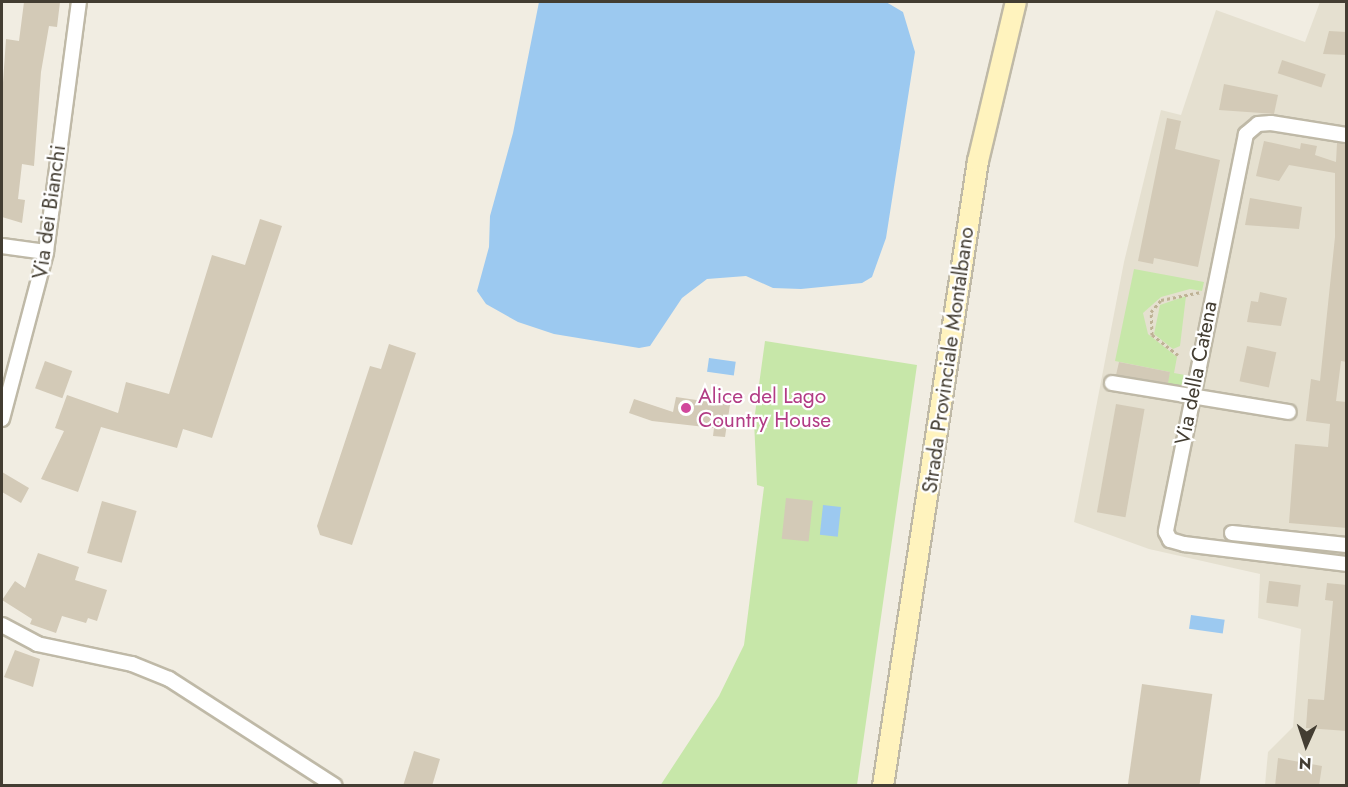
<!DOCTYPE html>
<html>
<head>
<meta charset="utf-8">
<style>
  body { margin:0 }
  #map { position:relative; width:1348px; height:787px; overflow:hidden; background:#f1ede2; font-family:Jost,sans-serif }
  div>[style] { position:absolute }
  [style*='--x'] { left:calc(var(--x)*1px); top:calc(var(--y)*1px); width:calc(var(--w)*1px); rotate:calc(var(--a)*1deg) }
  .residential>* { inset:0; background:#e5e0d0 }
  .green>* { inset:0; background:#c7e7a9 }
  .water>* { inset:0; background:#9cc9f0; transform-origin:0 0 }
  .building>* { inset:0; background:#d3cab7; transform-origin:0 0 }
  .path>* { height:3px; margin-top:-1.5px; transform-origin:0; background:repeating-linear-gradient(90deg,#beb295 0 3px,transparent 0 6px) }
  .roads { filter:drop-shadow(2px 0 #bfb9a7) drop-shadow(-2px 0 #bfb9a7) drop-shadow(0 2px #bfb9a7) drop-shadow(0 -2px #bfb9a7) }
  .minor>* { height:14px; margin:-7px; padding:0 7px; transform-origin:7px; border-radius:7px; background:#fff }
  .secondary>* { height:20px; margin:-10px; padding:0 10px; transform-origin:10px; border-radius:10px; background:#fff3be }
  .dots>* { width:16px; height:16px; translate:-50% -50%; box-sizing:border-box; border:3px solid #fff; border-radius:50% }
  span { translate:-50% -50%; white-space:nowrap; text-align:center; line-height:1.15; -webkit-text-stroke:4.5px #fff; paint-order:stroke }
  .street-label { font-size:21px; color:#433d32 }
  .hotel-label { font-size:21px; color:#b23c85 }
  .left { translate:0 -50%; text-align:left }
  .frame { position:absolute; inset:0; border:3px solid #433d32; pointer-events:none }
  .north { position:absolute; left:1276px; top:715px; width:60px; height:60px; -webkit-text-stroke:4px #fff; paint-order:stroke; rotate:183deg; font-size:16px; font-weight:700; line-height:24px; text-align:center; color:#433d32 }
  .north::after { content:''; display:block; margin:auto; width:21px; height:27px; background:#433d32; clip-path:polygon(50% 0,100% 100%,50% 72%,0 100%) }
</style>
</head>
<body>
<div id="map">
  <div class="residential">
    <div style="clip-path:polygon(1320px 2px,1346px 2px,1346px 785px,1265px 785px,1268px 752px,1293px 727px,1301px 629px,1258px 618px,1260px 574px,1149px 549px,1074px 522px,1124px 262px,1161px 110px,1181px 115px,1216px 10px,1305px 42px)"></div>
  </div>
  <div class="green">
    <div style="clip-path:polygon(1134px 269px,1204px 282px,1202px 291px,1190px 289px,1161px 297px,1143px 313px,1148px 334px,1177px 357px,1174px 373px,1185px 375px,1182px 387px,1167px 384px,1170px 372px,1115px 361px)"></div>
    <div style="clip-path:polygon(1186px 296px,1180px 346px,1173px 349px,1154px 334px,1160px 305px)"></div>
    <div style="clip-path:polygon(765px 341px,917px 365px,857px 785px,660px 786px,719px 696px,744px 645px,764px 487px,757px 485px,754px 421px)"></div>
  </div>
  <div class="water">
    <div style="clip-path:polygon(539px 2px,886px 2px,903px 12px,915px 52px,886px 238px,872px 277px,862px 283px,801px 289px,773px 288px,746px 276px,707px 279px,682px 298px,650px 346px,639px 348px,554px 334px,518px 322px,486px 304px,477px 291px,489px 247px,490px 216px,513px 133px)"></div>
    <div style="left:709px;top:358px;width:27px;height:14px;rotate:8deg"></div>
    <div style="left:823px;top:505px;width:18px;height:30px;rotate:6deg"></div>
    <div style="left:1191px;top:615px;width:34px;height:14px;rotate:8deg"></div>
  </div>
  <div class="building">
    <div style="clip-path:polygon(24px 2px,60px 2px,57px 27px,49px 26px,41px 72px,34px 166px,22px 164px,18px 199px,25px 200px,22px 223px,2px 217px,2px 97px,6px 39px,19px 41px)"></div>
    <div style="clip-path:polygon(1329px 31px,1347px 32px,1347px 55px,1323px 54px)"></div>
    <div style="left:1282px;top:60px;width:46px;height:14px;rotate:18deg"></div>
    <div style="clip-path:polygon(1224px 84px,1278px 95px,1274px 114px,1219px 110px)"></div>
    <div style="clip-path:polygon(1167px 118px,1181px 121px,1175px 149px,1220px 160px,1198px 267px,1154px 258px,1153px 264px,1138px 261px)"></div>
    <div style="clip-path:polygon(1264px 141px,1300px 149px,1301px 143px,1317px 146px,1315px 155px,1336px 162px,1337px 143px,1347px 144px,1347px 362px,1341px 361px,1336px 401px,1347px 402px,1347px 528px,1289px 523px,1295px 444px,1328px 447px,1330px 424px,1306px 421px,1311px 379px,1320px 381px,1335px 237px,1335px 173px,1289px 165px,1279px 181px,1256px 176px)"></div>
    <div style="clip-path:polygon(1250px 198px,1302px 207px,1299px 229px,1245px 225px)"></div>
    <div style="clip-path:polygon(260px 219px,282px 226px,212px 438px,183px 429px,177px 448px,101px 427px,78px 492px,41px 479px,64px 431px,55px 428px,67px 395px,118px 413px,126px 382px,169px 394px,212px 255px,245px 265px)"></div>
    <div style="clip-path:polygon(1260px 292px,1287px 298px,1281px 326px,1247px 322px,1251px 301px,1258px 302px)"></div>
    <div style="clip-path:polygon(389px 344px,416px 353px,352px 545px,320px 535px,317px 526px,370px 366px,381px 369px)"></div>
    <div style="left:1247px;top:346px;width:30px;height:36px;rotate:12deg"></div>
    <div style="left:45px;top:361px;width:29px;height:29px;rotate:20deg"></div>
    <div style="clip-path:polygon(1119px 362px,1170px 372px,1168px 383px,1116px 375px)"></div>
    <div style="clip-path:polygon(676px 397px,730px 405px,725px 437px,713px 436px,714px 428px,652px 421px,629px 413px,634px 399px,673px 412px)"></div>
    <div style="left:1116px;top:404px;width:29px;height:110px;rotate:10deg"></div>
    <div style="clip-path:polygon(2px 472px,29px 488px,21px 503px,2px 492px)"></div>
    <div style="left:786px;top:498px;width:27px;height:41px;rotate:6deg"></div>
    <div style="left:102px;top:501px;width:36px;height:54px;rotate:16deg"></div>
    <div style="clip-path:polygon(38px 553px,79px 567px,75px 580px,107px 590px,97px 621px,88px 618px,86px 623px,62px 616px,56px 633px,30px 624px,32px 619px,2px 600px,15px 581px,25px 588px)"></div>
    <div style="left:1269px;top:581px;width:32px;height:22px;rotate:7deg"></div>
    <div style="clip-path:polygon(1327px 583px,1347px 585px,1347px 731px,1306px 728px,1308px 699px,1324px 700px,1333px 601px,1325px 600px)"></div>
    <div style="clip-path:polygon(15px 650px,40px 659px,33px 687px,4px 677px)"></div>
    <div style="left:1142px;top:684px;width:71px;height:103px;rotate:8deg"></div>
    <div style="clip-path:polygon(414px 751px,440px 759px,432px 786px,403px 786px)"></div>
    <div style="clip-path:polygon(1278px 758px,1322px 766px,1319px 786px,1275px 786px)"></div>
  </div>
  <div class="path">
    <div style="--x:1178;--y:355;--w:33;--a:-142"></div>
    <div style="--x:1152;--y:335;--w:23;--a:-92"></div>
    <div style="--x:1151;--y:312;--w:16;--a:-50"></div>
    <div style="--x:1161;--y:300;--w:41;--a:-11.3"></div>
  </div>
  <div class="roads">
    <div class="minor">
      <div style="--x:1346;--y:135;--w:76;--a:-170.9"></div>
      <div style="--x:1271;--y:123;--w:13;--a:176"></div>
      <div style="--x:1258;--y:124;--w:16;--a:140"></div>
      <div style="--x:1246;--y:134;--w:406;--a:101.4"></div>
      <div style="--x:1166;--y:532;--w:9;--a:63"></div>
      <div style="--x:1170;--y:540;--w:15;--a:16"></div>
      <div style="--x:1184;--y:544;--w:163;--a:7"></div>
      <div style="--x:2;--y:246;--w:44;--a:7.8"></div>
      <div style="--x:1112;--y:383;--w:179;--a:9.3"></div>
      <div style="--x:2;--y:419;--w:173;--a:-75.2"></div>
      <div style="--x:46;--y:252;--w:252;--a:-82.5"></div>
      <div style="--x:1232;--y:533;--w:115;--a:6"></div>
      <div style="--x:2;--y:625;--w:40;--a:28"></div>
      <div style="--x:37;--y:644;--w:97;--a:11.9"></div>
      <div style="--x:132;--y:664;--w:40;--a:22"></div>
      <div style="--x:169;--y:679;--w:197;--a:32.8"></div>
    </div>
    <div class="secondary">
      <div style="--x:883;--y:786;--w:632;--a:-81.36"></div>
      <div style="--x:978;--y:161;--w:163;--a:-76.6"></div>
    </div>
  </div>
  <div class="dots">
    <div style="left:686px;top:408px;background:#d1479c"></div>
  </div>
  <div class="street-label">
    <span style="left:49px;top:212px;rotate:-82deg">Via dei Bianchi</span>
    <span style="left:948px;top:360px;rotate:-82deg">Strada Provinciale Montalbano</span>
    <span style="left:1196px;top:373px;rotate:-79deg">Via della Catena</span>
  </div>
  <div class="hotel-label">
    <span class="left" style="left:698px;top:408px">Alice del Lago<br>Country House</span>
  </div>
  <div class="frame"></div>
  <div class="north">N</div>
</div>
</body>
</html>
